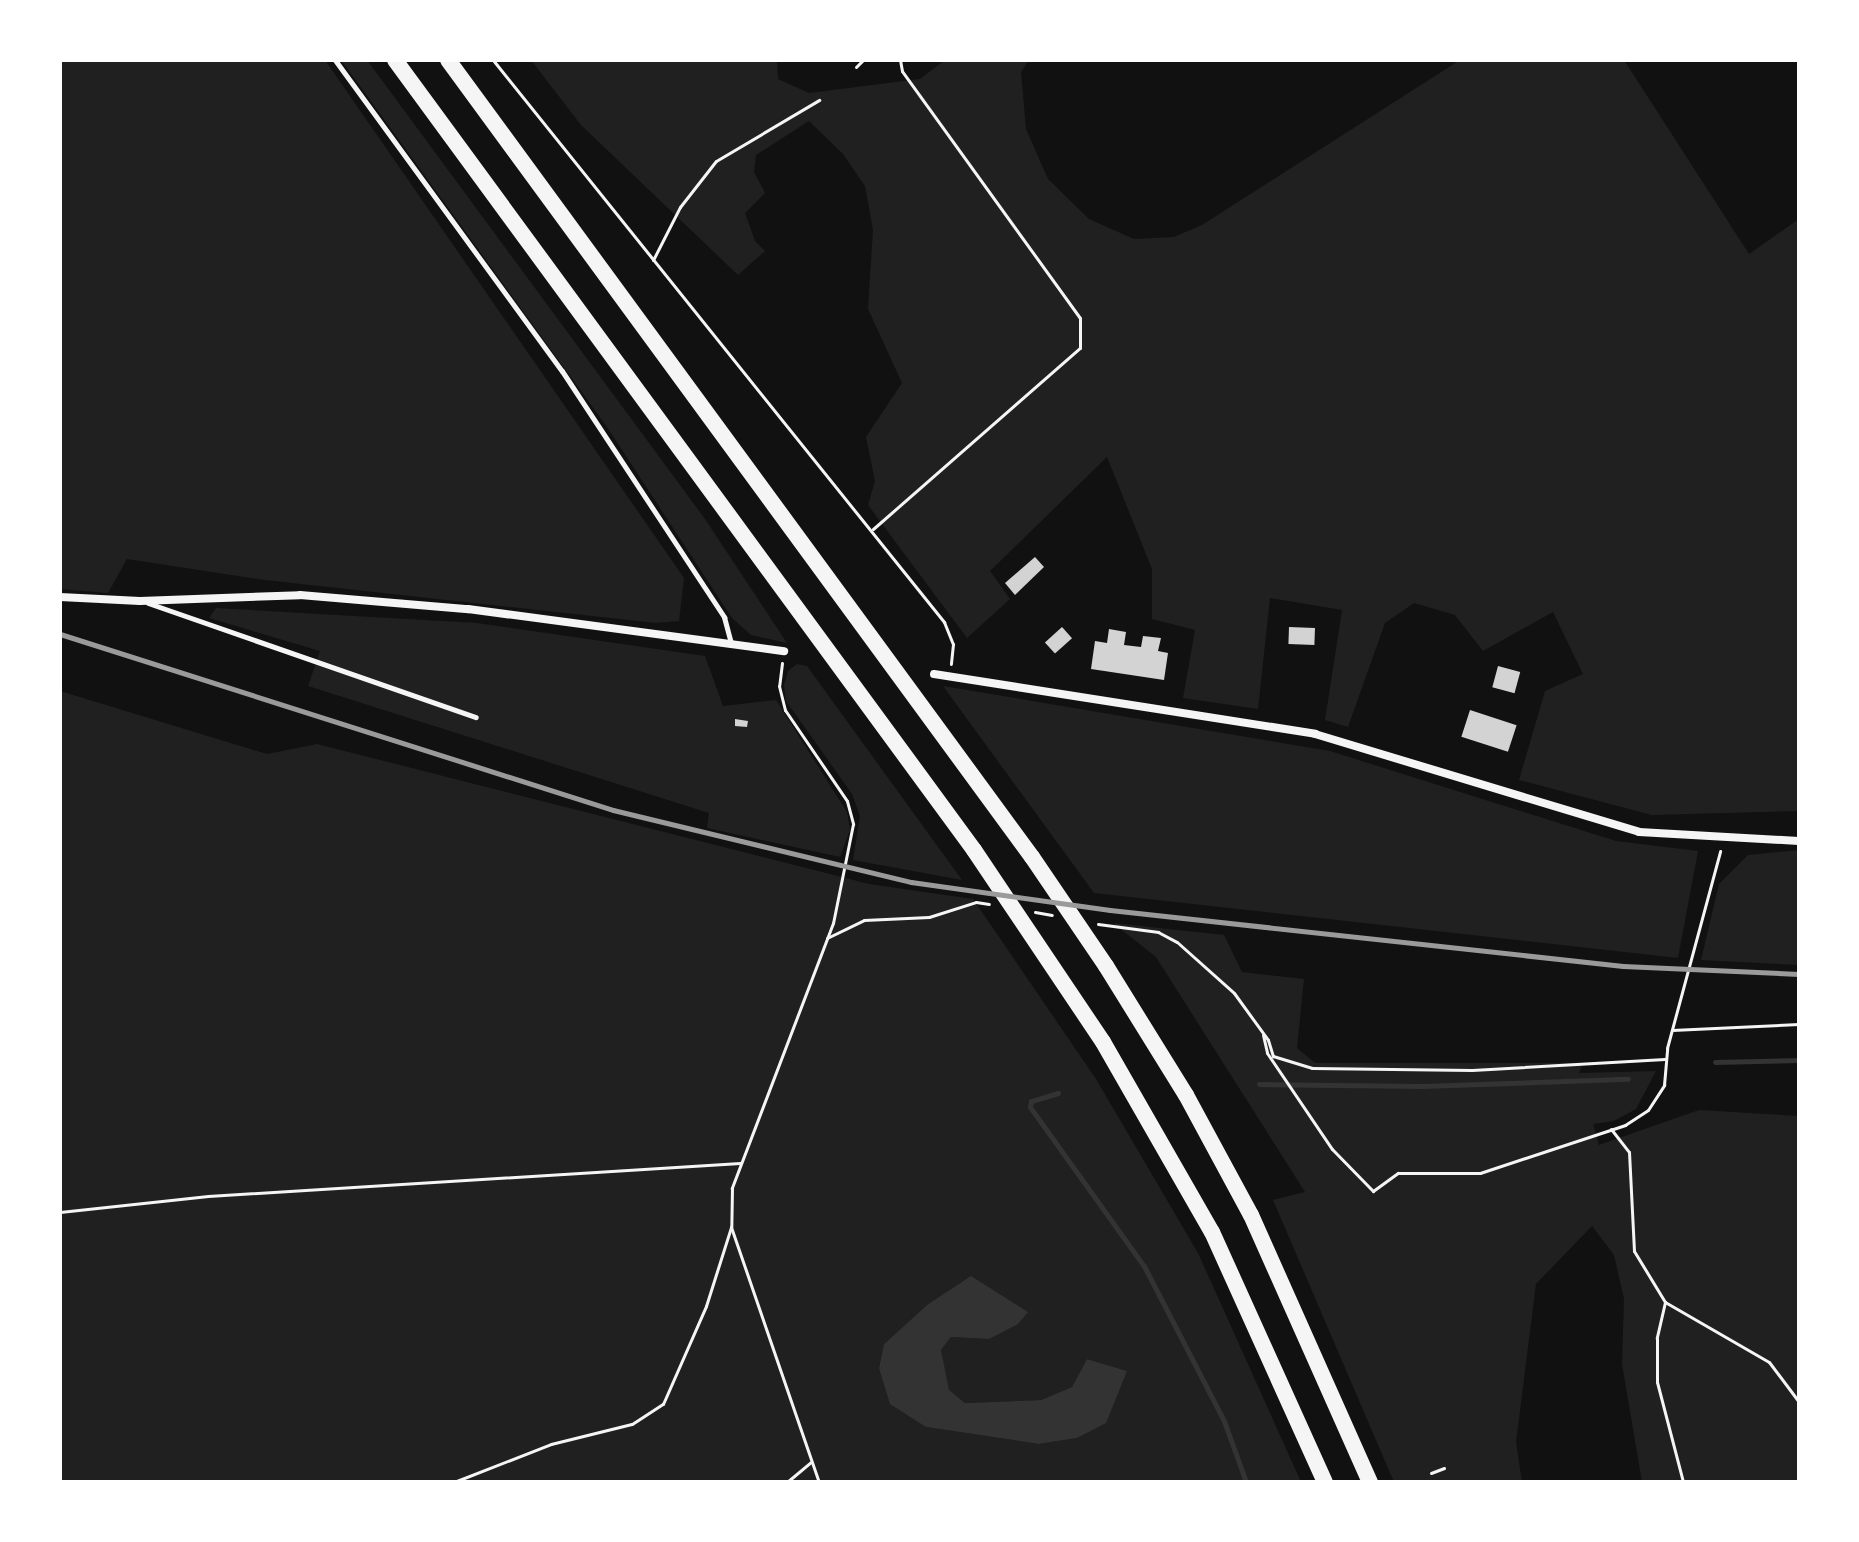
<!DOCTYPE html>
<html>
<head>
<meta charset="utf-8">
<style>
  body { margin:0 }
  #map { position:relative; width:1859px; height:1542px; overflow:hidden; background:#111; font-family:Cabin,sans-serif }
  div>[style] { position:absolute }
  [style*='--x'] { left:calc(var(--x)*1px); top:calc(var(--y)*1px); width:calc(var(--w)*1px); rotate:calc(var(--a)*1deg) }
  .green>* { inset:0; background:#202020 }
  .water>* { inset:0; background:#333 }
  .stream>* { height:5px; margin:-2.5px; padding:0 2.5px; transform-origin:2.5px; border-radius:2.5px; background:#333 }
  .building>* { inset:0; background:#d3d3d3; transform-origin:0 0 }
  .path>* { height:3px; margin:-1.5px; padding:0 1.5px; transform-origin:1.5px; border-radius:1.5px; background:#f5f5f5 }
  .service>* { height:5px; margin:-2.5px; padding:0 2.5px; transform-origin:2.5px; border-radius:2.5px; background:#f5f5f5 }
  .minor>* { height:8px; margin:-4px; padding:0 4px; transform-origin:4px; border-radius:4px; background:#f5f5f5 }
  .primary>* { height:16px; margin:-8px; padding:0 8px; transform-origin:8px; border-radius:8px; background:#f5f5f5 }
  .rail>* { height:5px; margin:-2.5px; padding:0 2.5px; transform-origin:2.5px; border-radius:2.5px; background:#9a9a9a }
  span { translate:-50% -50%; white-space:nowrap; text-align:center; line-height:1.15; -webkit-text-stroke:6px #fff; paint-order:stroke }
  .frame { position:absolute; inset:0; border:62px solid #fff; pointer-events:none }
</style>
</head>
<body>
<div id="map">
  <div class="green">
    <div style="clip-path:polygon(60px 60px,325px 60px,684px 578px,679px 621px,656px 623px,265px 580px,127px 559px,108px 593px,60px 589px)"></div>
    <div style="clip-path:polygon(341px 60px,367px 60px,705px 519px,787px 643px,751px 635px,732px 618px,607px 427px)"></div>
    <div style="clip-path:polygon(531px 60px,777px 60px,778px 79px,809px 93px,920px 79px,945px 60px,1029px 60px,1021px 72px,1026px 129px,1048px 179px,1089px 219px,1134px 239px,1174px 237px,1202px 225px,1460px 60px,1624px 60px,1749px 254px,1799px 219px,1799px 811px,1652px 815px,1519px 780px,1545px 691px,1583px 674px,1553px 612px,1483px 651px,1455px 615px,1414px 603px,1385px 623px,1348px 727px,1325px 720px,1342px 610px,1270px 598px,1258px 709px,1183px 698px,1195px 630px,1152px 619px,1152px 569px,1107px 457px,990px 571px,1010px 599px,967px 638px,868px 505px,875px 481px,866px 437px,902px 383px,868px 309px,873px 230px,865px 186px,843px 154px,809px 121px,756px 155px,754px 172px,765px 193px,745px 213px,755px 241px,765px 251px,738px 275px,581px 125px)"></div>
    <div style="clip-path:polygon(216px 608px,477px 623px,705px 656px,723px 706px,776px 700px,847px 812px,850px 830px,840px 857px,707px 828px,709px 813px,308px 686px,320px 651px,209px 618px)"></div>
    <div style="clip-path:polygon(797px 664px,807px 666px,962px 880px,853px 860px,860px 816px,852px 794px,786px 701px,784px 685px,788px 671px)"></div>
    <div style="clip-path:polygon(943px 686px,1330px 751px,1616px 841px,1698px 851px,1678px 958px,1094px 893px)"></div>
    <div style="clip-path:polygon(evenodd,60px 691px,267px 754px,317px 744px,869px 884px,973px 899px,1096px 1079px,1198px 1253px,1301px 1482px,60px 1482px,60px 691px,927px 1305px,990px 1339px,951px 1337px,941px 1350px,948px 1390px,965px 1403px,1041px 1400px,1072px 1387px,1087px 1359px,1127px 1371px,1077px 1438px,1039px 1444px,926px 1427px,879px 1368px,884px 1344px,927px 1305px)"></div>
    <div style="clip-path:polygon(1799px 850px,1799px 965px,1701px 960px,1719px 884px,1748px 855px)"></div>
    <div style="clip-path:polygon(1113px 923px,1224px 935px,1242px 972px,1304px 979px,1297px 1048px,1315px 1063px,1583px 1063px,1579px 1073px,1656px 1071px,1636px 1109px,1614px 1121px,1593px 1124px,1599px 1145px,1699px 1110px,1799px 1116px,1799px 1482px,1642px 1482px,1622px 1364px,1624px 1299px,1614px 1255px,1592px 1226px,1536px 1284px,1516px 1442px,1522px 1482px,1394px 1482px,1273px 1200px,1305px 1192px,1156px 957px)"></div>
  </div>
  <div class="water">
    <div style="clip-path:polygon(971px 1276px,1028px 1312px,1018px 1324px,989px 1339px,951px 1337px,941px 1350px,949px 1390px,965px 1403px,1041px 1400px,1072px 1387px,1087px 1359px,1127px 1371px,1106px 1423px,1077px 1438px,1039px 1444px,926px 1427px,890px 1404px,879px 1368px,884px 1344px,927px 1305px)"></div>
  </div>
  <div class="stream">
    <div style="--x:1715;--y:1062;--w:84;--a:-1.4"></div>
    <div style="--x:1259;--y:1084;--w:164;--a:0.7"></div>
    <div style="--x:1423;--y:1086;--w:205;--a:-2"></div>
    <div style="--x:1058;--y:1093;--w:28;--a:163"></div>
    <div style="--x:1031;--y:1101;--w:6;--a:99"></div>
    <div style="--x:1030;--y:1107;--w:196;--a:54.4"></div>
    <div style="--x:1144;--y:1266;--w:174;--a:62.7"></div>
    <div style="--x:1224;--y:1421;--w:65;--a:70.2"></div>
  </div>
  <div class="building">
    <div style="clip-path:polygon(1035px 557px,1044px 567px,1015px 595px,1005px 583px)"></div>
    <div style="left:1062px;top:627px;width:15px;height:23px;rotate:48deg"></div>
    <div style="left:1289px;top:627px;width:26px;height:17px;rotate:2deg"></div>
    <div style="clip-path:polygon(1109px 629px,1126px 632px,1124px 645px,1141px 647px,1143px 636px,1161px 638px,1158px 651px,1168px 653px,1164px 680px,1091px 669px,1095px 641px,1107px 643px)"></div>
    <div style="left:1498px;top:666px;width:23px;height:22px;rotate:15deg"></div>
    <div style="left:1470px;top:710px;width:49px;height:28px;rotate:18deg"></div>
    <div style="clip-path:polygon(735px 719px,748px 721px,747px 727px,735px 726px)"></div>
  </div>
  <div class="path">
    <div style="--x:493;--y:60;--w:721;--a:51.25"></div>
    <div style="--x:944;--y:622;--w:24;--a:68"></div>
    <div style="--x:953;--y:644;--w:20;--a:96"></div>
    <div style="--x:856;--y:67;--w:10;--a:-45"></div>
    <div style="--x:653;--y:260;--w:59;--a:-63"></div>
    <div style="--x:680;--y:207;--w:58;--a:-52"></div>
    <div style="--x:716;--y:161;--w:120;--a:-30.6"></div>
    <div style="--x:873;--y:529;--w:275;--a:-41.2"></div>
    <div style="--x:1080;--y:348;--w:30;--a:-90"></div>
    <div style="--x:1080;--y:318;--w:304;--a:-125.8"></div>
    <div style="--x:902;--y:71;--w:11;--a:-100"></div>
    <div style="--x:782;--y:663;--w:23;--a:97"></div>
    <div style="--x:779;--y:686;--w:25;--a:76"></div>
    <div style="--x:785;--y:710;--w:110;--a:55.7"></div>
    <div style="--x:847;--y:801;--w:24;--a:75"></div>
    <div style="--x:853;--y:824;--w:101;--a:101.4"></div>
    <div style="--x:833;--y:923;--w:284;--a:110.9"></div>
    <div style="--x:732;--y:1188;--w:39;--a:91"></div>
    <div style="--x:731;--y:1227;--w:270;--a:71"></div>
    <div style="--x:1035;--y:912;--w:17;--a:10"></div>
    <div style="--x:1098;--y:924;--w:61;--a:7.6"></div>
    <div style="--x:1158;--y:932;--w:21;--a:28"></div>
    <div style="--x:1177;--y:942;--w:76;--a:41.8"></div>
    <div style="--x:1234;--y:993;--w:58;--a:54.1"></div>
    <div style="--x:1268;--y:1040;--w:17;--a:73"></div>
    <div style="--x:1273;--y:1056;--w:41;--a:17.1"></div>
    <div style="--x:1312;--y:1068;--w:160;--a:0.7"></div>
    <div style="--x:1472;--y:1070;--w:193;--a:-3.3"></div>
    <div style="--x:827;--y:938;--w:41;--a:-25.9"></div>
    <div style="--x:864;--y:920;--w:65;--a:-2.6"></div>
    <div style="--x:929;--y:917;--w:49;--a:-17.7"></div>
    <div style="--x:976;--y:902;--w:13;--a:9"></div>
    <div style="--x:1672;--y:1030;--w:127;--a:-2.7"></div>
    <div style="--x:1263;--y:1035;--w:18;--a:77"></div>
    <div style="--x:1267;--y:1053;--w:116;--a:55.9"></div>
    <div style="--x:1332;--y:1149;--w:59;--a:45.7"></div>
    <div style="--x:1373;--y:1191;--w:31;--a:-36"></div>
    <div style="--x:1398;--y:1173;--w:82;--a:0"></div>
    <div style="--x:1480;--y:1173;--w:153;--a:-18.3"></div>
    <div style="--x:1625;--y:1125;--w:27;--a:-33"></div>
    <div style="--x:1648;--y:1110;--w:30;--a:-57"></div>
    <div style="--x:1664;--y:1085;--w:37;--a:-85"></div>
    <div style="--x:1667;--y:1048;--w:204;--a:-74.9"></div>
    <div style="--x:1611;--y:1129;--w:29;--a:52"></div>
    <div style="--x:1629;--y:1152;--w:99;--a:87.1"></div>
    <div style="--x:1634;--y:1251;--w:60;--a:58.7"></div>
    <div style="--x:1665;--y:1302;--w:37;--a:103"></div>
    <div style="--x:1657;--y:1338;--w:44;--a:90"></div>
    <div style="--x:1657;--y:1382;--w:103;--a:75.4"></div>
    <div style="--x:60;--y:1212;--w:149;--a:-6.2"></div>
    <div style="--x:208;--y:1196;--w:533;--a:-3.55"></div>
    <div style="--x:1665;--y:1302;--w:120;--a:30"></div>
    <div style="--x:1769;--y:1362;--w:50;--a:53.1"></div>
    <div style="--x:1431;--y:1473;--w:14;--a:-21"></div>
    <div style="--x:454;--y:1482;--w:104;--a:-21.4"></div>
    <div style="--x:551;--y:1444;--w:83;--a:-13.9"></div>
    <div style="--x:632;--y:1424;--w:37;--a:-33"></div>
    <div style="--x:663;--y:1404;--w:107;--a:-66.3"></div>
    <div style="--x:706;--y:1306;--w:83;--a:-72.4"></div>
    <div style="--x:787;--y:1482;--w:31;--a:-40"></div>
  </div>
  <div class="service">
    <div style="--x:335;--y:60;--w:385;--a:53.9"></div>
    <div style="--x:562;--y:371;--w:295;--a:56.6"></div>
    <div style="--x:724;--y:617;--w:27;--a:75"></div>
    <div style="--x:148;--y:603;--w:347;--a:19.2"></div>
  </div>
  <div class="minor">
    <div style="--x:60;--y:597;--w:80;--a:2.9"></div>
    <div style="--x:140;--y:601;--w:160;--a:-2.1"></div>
    <div style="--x:300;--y:595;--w:169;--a:4.8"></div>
    <div style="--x:468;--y:609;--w:319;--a:7.6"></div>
    <div style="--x:934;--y:674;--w:386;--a:8.9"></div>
    <div style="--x:1315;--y:734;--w:338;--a:16.8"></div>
    <div style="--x:1639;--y:832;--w:160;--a:3.2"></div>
  </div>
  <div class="primary">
    <div style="--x:395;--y:60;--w:979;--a:53.76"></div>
    <div style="--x:974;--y:850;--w:231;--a:56.1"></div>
    <div style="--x:1103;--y:1042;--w:219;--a:60.2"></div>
    <div style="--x:1212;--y:1232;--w:274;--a:65.7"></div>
    <div style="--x:448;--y:60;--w:988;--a:53.77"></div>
    <div style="--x:1032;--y:857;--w:132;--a:55.8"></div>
    <div style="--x:1106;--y:966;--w:152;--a:58.2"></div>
    <div style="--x:1186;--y:1095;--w:136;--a:61.6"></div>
    <div style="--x:1251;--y:1215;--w:292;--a:66"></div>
  </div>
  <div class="rail">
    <div style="--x:60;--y:634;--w:580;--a:17.65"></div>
    <div style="--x:613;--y:810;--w:307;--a:13.6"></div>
    <div style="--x:911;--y:882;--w:201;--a:8"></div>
    <div style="--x:1110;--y:910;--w:516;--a:6.23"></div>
    <div style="--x:1623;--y:966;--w:176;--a:2.6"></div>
  </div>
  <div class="frame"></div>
</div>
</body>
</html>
